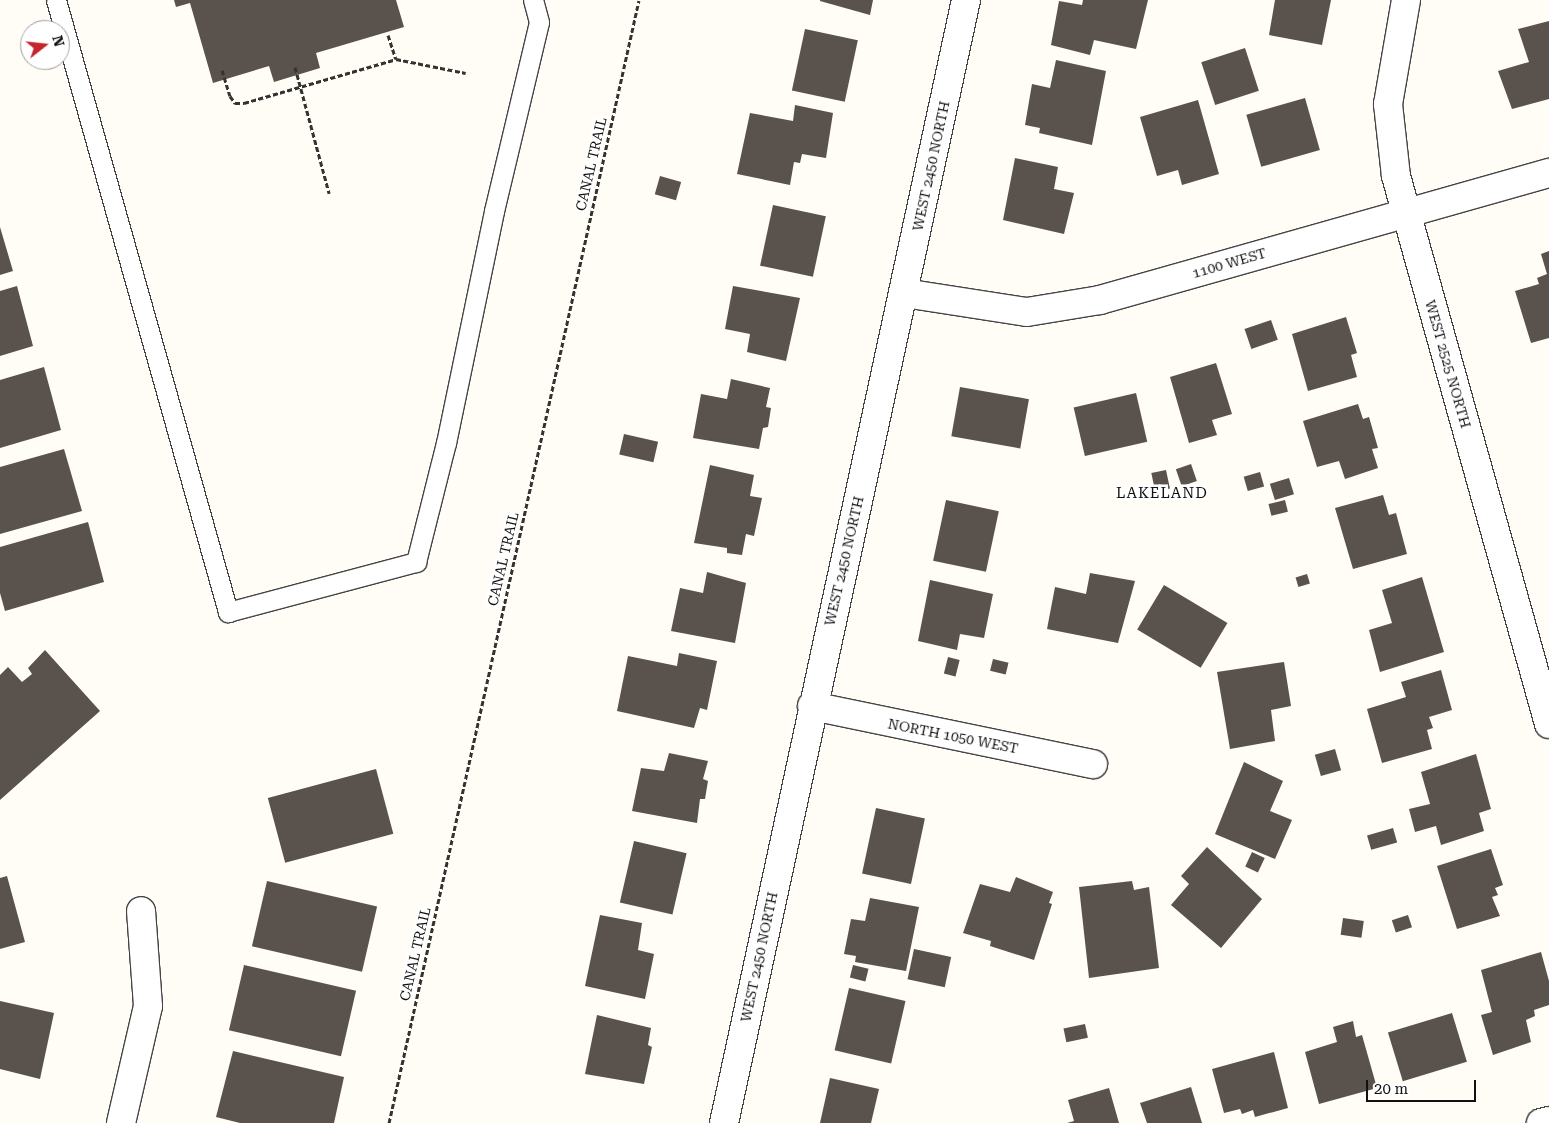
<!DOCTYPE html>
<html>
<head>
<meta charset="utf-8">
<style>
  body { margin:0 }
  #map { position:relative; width:1549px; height:1123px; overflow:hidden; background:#fffdf5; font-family:"Roboto Serif",serif }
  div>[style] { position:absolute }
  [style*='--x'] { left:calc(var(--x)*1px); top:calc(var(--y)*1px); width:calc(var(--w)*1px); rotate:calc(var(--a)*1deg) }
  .building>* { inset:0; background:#5a524d; transform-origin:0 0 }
  .path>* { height:3px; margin-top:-1.5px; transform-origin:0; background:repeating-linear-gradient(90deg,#333 0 5px,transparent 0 7.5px) }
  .roads { filter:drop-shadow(1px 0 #444) drop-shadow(-1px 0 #444) drop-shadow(0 1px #444) drop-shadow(0 -1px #444) }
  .lane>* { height:19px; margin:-9.5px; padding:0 9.5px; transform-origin:9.5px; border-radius:9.5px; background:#fff }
  .street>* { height:28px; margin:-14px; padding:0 14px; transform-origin:14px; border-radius:14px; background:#fff }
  span { translate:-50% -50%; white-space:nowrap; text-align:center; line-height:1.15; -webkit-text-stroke:5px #fff; paint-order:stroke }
  .street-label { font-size:14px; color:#111 }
  .neighbourhood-label { font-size:15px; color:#111; letter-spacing:1px }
  .north { position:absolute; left:20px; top:20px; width:50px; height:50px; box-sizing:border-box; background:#fff; border:1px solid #a0a0a0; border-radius:50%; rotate:74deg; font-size:14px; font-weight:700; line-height:20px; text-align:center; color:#111 }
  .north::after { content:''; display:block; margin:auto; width:18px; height:22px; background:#c4262e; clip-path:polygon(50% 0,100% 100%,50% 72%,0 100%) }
  .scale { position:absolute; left:1366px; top:1080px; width:110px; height:22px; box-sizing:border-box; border:2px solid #111; border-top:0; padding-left:6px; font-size:15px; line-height:18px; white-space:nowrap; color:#111; -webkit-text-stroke:4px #fff; paint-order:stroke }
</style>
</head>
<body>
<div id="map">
  <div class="building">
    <div style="clip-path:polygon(174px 0,396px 0,404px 27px,316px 53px,320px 68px,274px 82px,269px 66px,213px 83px,190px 3px,176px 7px)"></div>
    <div style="clip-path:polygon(873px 0,870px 15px,820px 1px,820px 0)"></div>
    <div style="clip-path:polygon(1083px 0,1148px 0,1136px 49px,1094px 40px,1090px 55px,1051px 45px,1059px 1px,1082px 5px)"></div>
    <div style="clip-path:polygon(1275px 0,1331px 0,1322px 45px,1269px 35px)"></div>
    <div style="clip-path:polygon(1549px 21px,1549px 99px,1512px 109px,1498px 71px,1529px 62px,1518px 29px)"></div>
    <div style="left:805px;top:29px;width:54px;height:63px;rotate:12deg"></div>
    <div style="left:1245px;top:48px;width:45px;height:46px;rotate:72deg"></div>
    <div style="clip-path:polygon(1056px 60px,1106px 71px,1092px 145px,1039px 133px,1040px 128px,1025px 125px,1032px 84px,1050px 88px)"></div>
    <div style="left:1305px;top:98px;width:54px;height:61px;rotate:74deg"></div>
    <div style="clip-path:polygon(1198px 100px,1219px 174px,1182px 185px,1178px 170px,1157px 176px,1140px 117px)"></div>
    <div style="clip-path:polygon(795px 105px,833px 113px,826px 158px,802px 154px,800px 163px,794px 162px,790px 185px,737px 174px,750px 113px,793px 121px)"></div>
    <div style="clip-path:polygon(1015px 158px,1058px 167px,1054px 189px,1074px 193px,1064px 234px,1003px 220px)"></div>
    <div style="left:660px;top:176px;width:22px;height:19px;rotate:16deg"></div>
    <div style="left:773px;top:205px;width:54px;height:62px;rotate:12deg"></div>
    <div style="clip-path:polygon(0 227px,13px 271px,0 275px)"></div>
    <div style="clip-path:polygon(1549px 251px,1549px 338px,1531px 343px,1515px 291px,1539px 284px,1537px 278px,1547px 274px,1541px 254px)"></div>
    <div style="clip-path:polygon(17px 286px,33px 346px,0 356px,0 291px)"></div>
    <div style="clip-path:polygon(733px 286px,800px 298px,786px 361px,747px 352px,750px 334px,725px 329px)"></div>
    <div style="clip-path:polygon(1346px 317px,1357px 353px,1351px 355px,1357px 377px,1308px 391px,1292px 334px)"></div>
    <div style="left:1271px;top:320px;width:21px;height:28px;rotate:71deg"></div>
    <div style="clip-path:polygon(1216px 363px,1232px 414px,1212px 420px,1217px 435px,1189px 443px,1170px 377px)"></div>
    <div style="clip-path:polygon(44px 367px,61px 430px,0 448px,0 380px)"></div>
    <div style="clip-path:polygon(731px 379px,770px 388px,766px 407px,771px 408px,768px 427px,763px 428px,759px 449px,693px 438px,701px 394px,727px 399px)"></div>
    <div style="left:960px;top:387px;width:70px;height:50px;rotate:10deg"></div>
    <div style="left:1136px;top:393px;width:50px;height:64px;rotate:77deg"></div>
    <div style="clip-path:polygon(1358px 404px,1363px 419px,1369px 417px,1378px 448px,1372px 449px,1378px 468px,1345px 479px,1339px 461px,1317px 467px,1303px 421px)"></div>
    <div style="left:624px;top:434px;width:35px;height:21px;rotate:13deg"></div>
    <div style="clip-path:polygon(64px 449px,82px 511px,0 534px,0 467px)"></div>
    <div style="left:1191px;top:464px;width:18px;height:16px;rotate:71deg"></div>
    <div style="clip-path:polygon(710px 465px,754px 475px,750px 496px,762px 498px,754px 536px,746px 534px,742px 555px,727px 553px,727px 548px,694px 543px)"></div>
    <div style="left:1166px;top:470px;width:19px;height:15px;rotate:78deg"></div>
    <div style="left:1260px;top:472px;width:15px;height:17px;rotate:74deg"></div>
    <div style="left:1289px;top:478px;width:17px;height:20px;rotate:73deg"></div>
    <div style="clip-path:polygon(1383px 495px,1389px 515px,1396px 513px,1407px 554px,1353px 569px,1335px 508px)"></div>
    <div style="left:946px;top:500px;width:54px;height:62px;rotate:12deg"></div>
    <div style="left:1285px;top:500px;width:12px;height:17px;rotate:76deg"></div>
    <div style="clip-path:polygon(88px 522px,104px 582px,5px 611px,0 593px,0 547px)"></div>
    <div style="clip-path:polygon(707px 572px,746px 583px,735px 643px,671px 631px,680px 588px,703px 593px)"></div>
    <div style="clip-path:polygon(1090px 573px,1135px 581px,1118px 643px,1047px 629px,1055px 587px,1086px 594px)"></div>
    <div style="left:1307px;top:574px;width:10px;height:12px;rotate:73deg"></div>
    <div style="clip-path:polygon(1422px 577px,1444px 652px,1380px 672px,1369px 630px,1392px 623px,1382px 590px)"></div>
    <div style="clip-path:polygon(930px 580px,993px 594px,984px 638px,960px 634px,957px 650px,918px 641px)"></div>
    <div style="left:1164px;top:585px;width:74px;height:52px;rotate:31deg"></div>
    <div style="clip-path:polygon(45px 650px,100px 711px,0 800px,0 675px,8px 667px,22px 682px,32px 674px,28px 668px)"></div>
    <div style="clip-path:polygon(679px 653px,717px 661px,707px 710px,700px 708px,694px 728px,617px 711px,628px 656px,677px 666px)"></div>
    <div style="left:948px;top:657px;width:12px;height:17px;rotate:14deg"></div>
    <div style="left:993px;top:659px;width:16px;height:12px;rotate:14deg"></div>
    <div style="clip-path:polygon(1284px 662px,1291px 706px,1271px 710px,1275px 741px,1230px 749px,1217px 672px)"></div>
    <div style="clip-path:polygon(1441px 670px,1452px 710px,1429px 717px,1433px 728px,1427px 730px,1432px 749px,1382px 763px,1367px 709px,1406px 697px,1401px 682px)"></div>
    <div style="left:1335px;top:749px;width:22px;height:21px;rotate:74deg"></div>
    <div style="clip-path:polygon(669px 753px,708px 761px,703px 779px,708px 781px,705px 799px,700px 799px,697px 823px,632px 811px,641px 768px,664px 771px)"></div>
    <div style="clip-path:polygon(1476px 754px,1491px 809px,1479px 813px,1484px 831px,1441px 845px,1436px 826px,1415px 832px,1409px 809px,1430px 804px,1421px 772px)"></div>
    <div style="clip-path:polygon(1244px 762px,1283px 781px,1270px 811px,1292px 820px,1275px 859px,1215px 834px)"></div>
    <div style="left:376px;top:769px;width:67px;height:112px;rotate:75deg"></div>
    <div style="left:876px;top:808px;width:50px;height:67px;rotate:12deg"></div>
    <div style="left:1393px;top:828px;width:15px;height:27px;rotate:74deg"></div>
    <div style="left:634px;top:841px;width:54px;height:63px;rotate:13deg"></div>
    <div style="clip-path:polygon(1207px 847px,1262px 899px,1221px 948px,1171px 905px,1189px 884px,1181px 876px)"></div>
    <div style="clip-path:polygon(1491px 849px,1503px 885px,1495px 888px,1498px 895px,1492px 897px,1500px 916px,1457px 929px,1437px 866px)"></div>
    <div style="left:1252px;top:852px;width:14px;height:16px;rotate:25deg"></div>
    <div style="clip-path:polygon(7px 876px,25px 942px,0 949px,0 878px)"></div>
    <div style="clip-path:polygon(1016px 877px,1053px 892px,1049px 903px,1052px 904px,1034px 960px,990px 946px,991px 941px,963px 933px,980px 884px,1010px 892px)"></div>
    <div style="left:267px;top:881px;width:113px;height:67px;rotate:13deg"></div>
    <div style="clip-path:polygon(1132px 881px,1134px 890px,1149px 887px,1159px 968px,1089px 978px,1079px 887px)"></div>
    <div style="clip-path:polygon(870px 898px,919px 907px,906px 971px,855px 962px,856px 956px,844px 954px,851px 919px,865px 921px)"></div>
    <div style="clip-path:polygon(600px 915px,642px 923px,638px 950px,654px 954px,645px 999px,585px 986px)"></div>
    <div style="left:1408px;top:915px;width:13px;height:17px;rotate:72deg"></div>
    <div style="left:1343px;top:918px;width:21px;height:17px;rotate:8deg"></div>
    <div style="left:914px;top:949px;width:38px;height:31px;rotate:12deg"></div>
    <div style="clip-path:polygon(1541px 952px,1549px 981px,1549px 1005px,1534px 1010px,1535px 1016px,1526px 1020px,1531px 1042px,1493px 1055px,1481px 1015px,1492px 1012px,1481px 970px)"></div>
    <div style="left:244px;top:965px;width:115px;height:67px;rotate:13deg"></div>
    <div style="left:853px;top:965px;width:16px;height:13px;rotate:14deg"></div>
    <div style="left:849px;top:988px;width:58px;height:64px;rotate:13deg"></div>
    <div style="clip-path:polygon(0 1001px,54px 1013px,40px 1079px,0 1069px)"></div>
    <div style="left:1452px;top:1013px;width:51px;height:67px;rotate:73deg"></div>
    <div style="clip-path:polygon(597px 1015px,651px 1028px,648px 1045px,652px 1047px,644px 1084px,585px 1074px)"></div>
    <div style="clip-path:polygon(1353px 1021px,1356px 1037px,1362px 1035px,1377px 1088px,1319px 1104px,1305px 1052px,1337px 1042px,1333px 1027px)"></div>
    <div style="left:1085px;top:1024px;width:14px;height:22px;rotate:78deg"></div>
    <div style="clip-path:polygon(233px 1051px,344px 1077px,334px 1123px,240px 1123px,216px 1117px)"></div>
    <div style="clip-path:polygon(1274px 1052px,1288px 1108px,1255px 1117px,1253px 1110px,1242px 1114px,1240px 1109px,1224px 1113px,1212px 1069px)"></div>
    <div style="clip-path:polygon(830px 1078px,879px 1089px,871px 1123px,820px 1123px)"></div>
    <div style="clip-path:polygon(1191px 1087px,1202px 1123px,1147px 1123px,1140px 1103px)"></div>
    <div style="clip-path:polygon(1109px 1088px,1119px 1123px,1067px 1123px,1074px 1121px,1068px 1100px)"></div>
  </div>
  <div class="path">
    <div style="--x:388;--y:35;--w:25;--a:72"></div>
    <div style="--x:295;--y:67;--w:131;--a:74.9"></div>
    <div style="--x:222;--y:70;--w:27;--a:73"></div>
    <div style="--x:230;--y:96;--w:9;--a:54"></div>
    <div style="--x:235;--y:103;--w:9;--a:0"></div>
    <div style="--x:244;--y:103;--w:158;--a:-16.1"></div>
    <div style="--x:396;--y:59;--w:71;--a:11.3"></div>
    <div style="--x:389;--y:1123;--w:1150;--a:-77.45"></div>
  </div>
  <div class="roads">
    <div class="lane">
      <div style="--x:56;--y:0;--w:636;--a:74.3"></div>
      <div style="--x:228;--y:612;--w:195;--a:-14.9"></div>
      <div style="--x:416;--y:562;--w:123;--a:-75.9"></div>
      <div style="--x:446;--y:443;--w:237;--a:-78.3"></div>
      <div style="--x:494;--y:211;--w:194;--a:-76.6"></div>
      <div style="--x:539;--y:22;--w:23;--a:-105"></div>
    </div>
    <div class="street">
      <div style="--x:1406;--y:0;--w:106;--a:99.8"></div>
      <div style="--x:1388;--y:104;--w:72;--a:83.7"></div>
      <div style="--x:1396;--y:176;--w:569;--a:74.4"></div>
      <div style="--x:904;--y:293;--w:124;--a:8.8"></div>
      <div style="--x:1027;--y:312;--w:74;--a:-9.3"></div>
      <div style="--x:1100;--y:300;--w:467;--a:-15.8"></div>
      <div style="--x:812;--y:706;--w:287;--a:11.7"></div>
      <div style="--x:121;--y:1123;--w:120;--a:-77"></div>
      <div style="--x:148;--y:1006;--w:95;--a:-94.2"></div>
      <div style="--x:724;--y:1123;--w:1149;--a:-77.84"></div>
      <div style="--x:1541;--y:1123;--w:8;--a:-14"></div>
    </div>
  </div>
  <div class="street-label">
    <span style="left:591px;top:164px;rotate:-77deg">CANAL TRAIL</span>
    <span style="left:931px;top:166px;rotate:-78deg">WEST 2450 NORTH</span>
    <span style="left:1229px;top:263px;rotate:-16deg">1100 WEST</span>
    <span style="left:1448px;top:364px;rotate:74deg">WEST 2525 NORTH</span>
    <span style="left:503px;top:559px;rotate:-77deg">CANAL TRAIL</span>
    <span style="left:844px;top:561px;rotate:-77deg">WEST 2450 NORTH</span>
    <span style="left:953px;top:736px;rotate:11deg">NORTH 1050 WEST</span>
    <span style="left:415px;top:954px;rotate:-77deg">CANAL TRAIL</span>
    <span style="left:759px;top:957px;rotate:-78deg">WEST 2450 NORTH</span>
  </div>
  <div class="neighbourhood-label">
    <span style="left:1162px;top:494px">LAKELAND</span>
  </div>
  <div class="north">N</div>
  <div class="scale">20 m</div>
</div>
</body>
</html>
